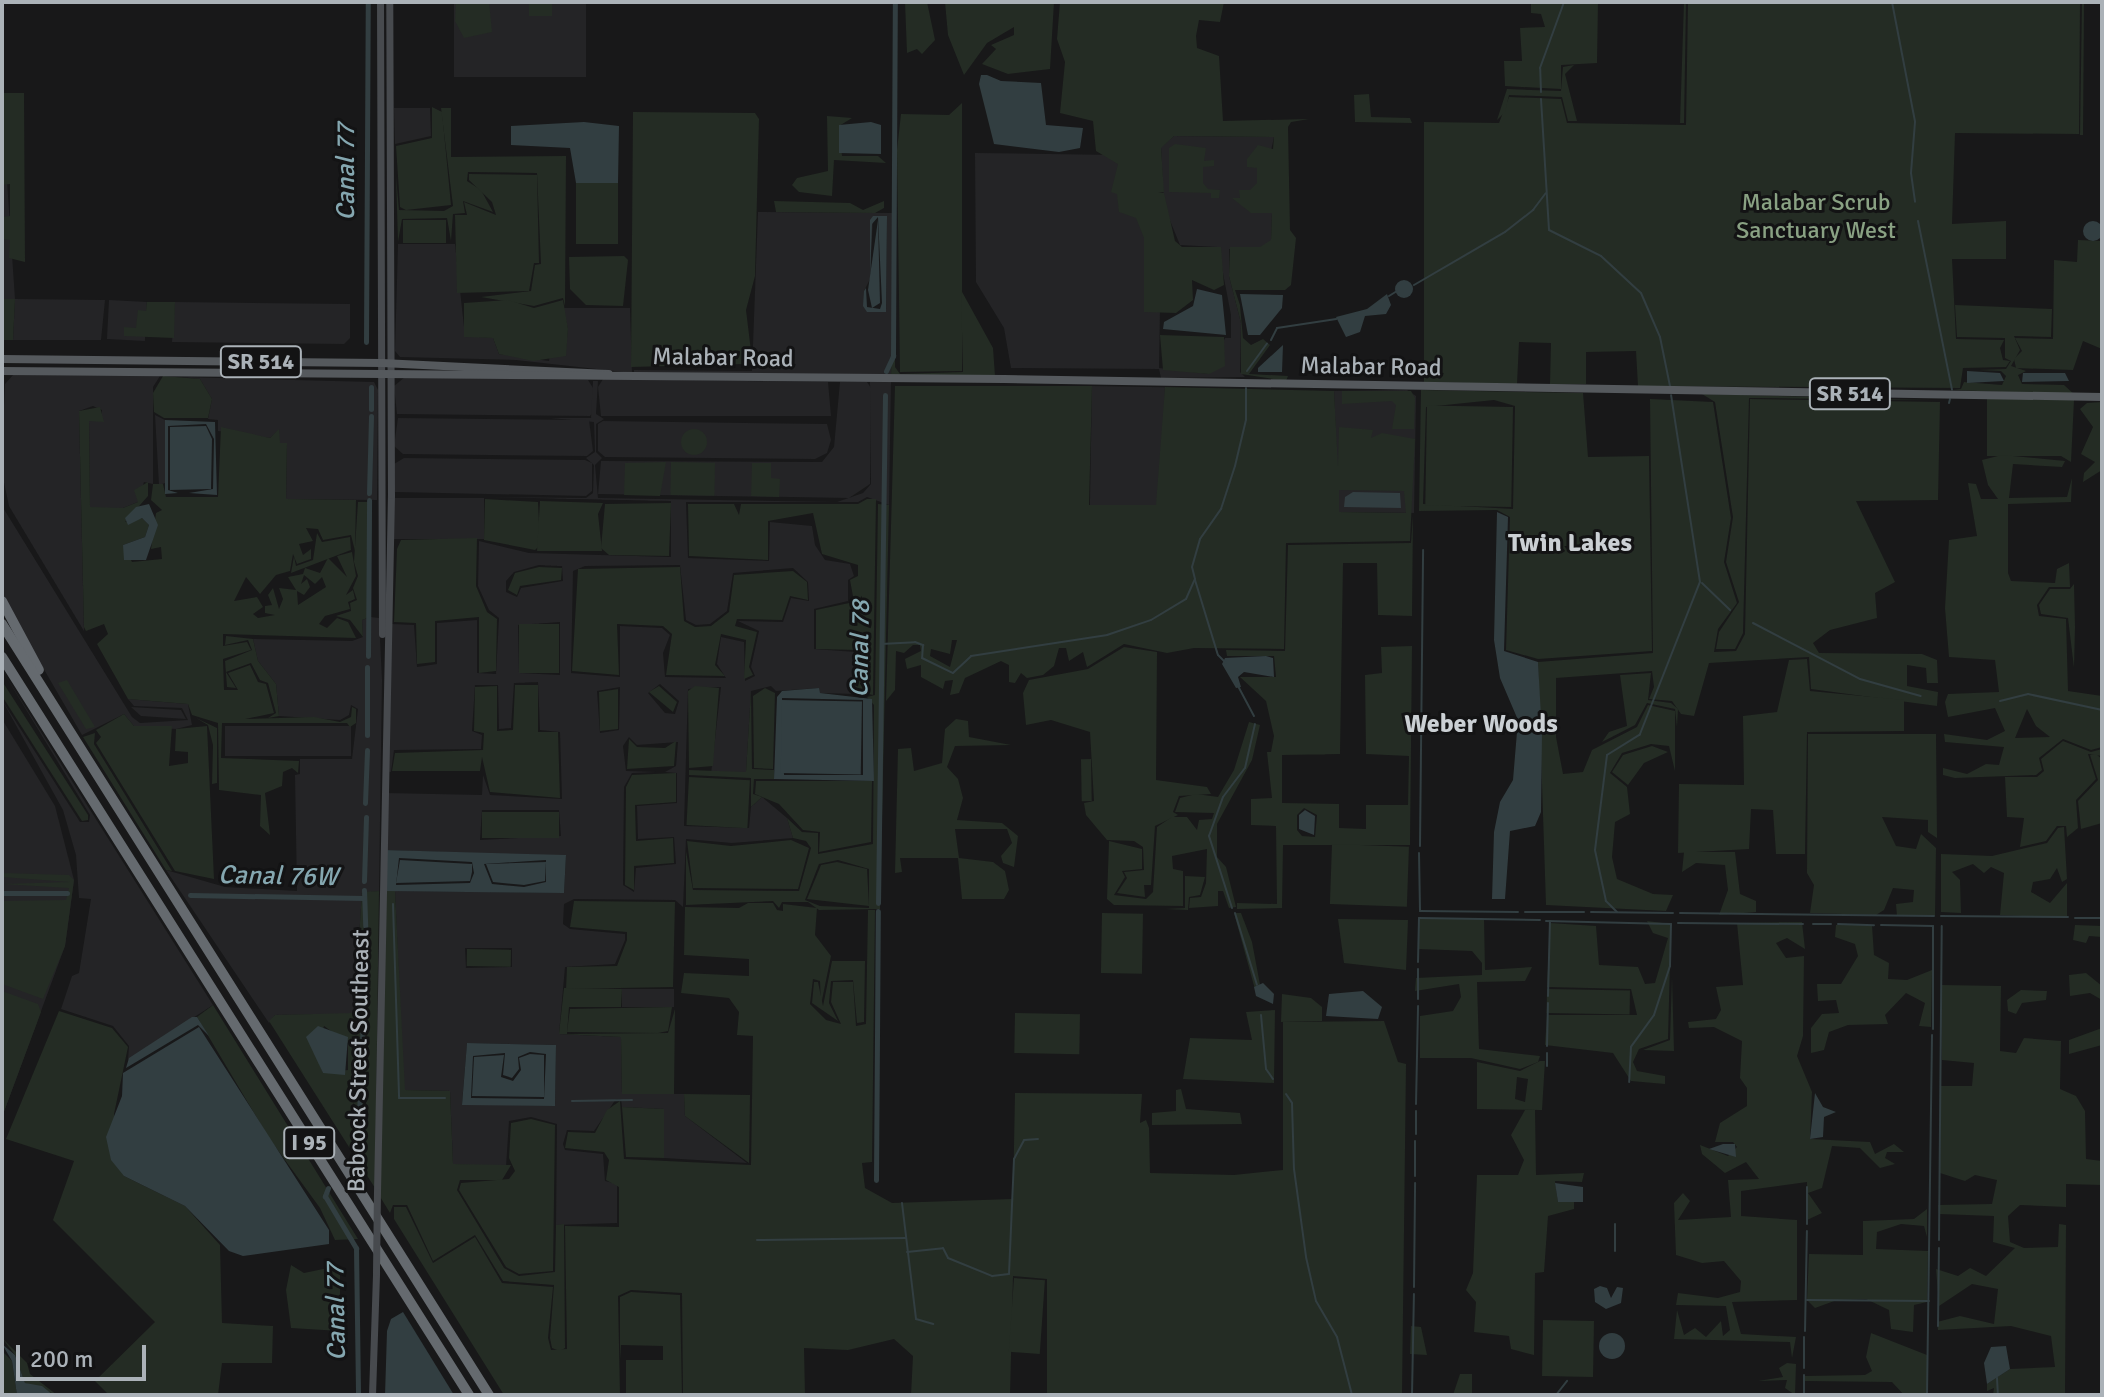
<!DOCTYPE html>
<html>
<head>
<meta charset="utf-8">
<style>
  body { margin:0 }
  #map { position:relative; width:2104px; height:1397px; overflow:hidden; background:#181819; font-family:Signika,sans-serif }
  div>[style] { position:absolute }
  [style*='--x'] { left:calc(var(--x)*1px); top:calc(var(--y)*1px); width:calc(var(--w)*1px); rotate:calc(var(--a)*1deg) }
  .built>* { inset:0; background:#242426; transform-origin:0 0 }
  .green>* { inset:0; background:#242c24; transform-origin:0 0 }
  .round { border-radius:50% }
  .water>* { inset:0; background:#323e41; transform-origin:0 0 }
  .stream>* { height:2px; margin:-1px; padding:0 1px; transform-origin:1px; border-radius:1px; background:#323e41 }
  .canal>* { height:5px; margin:-2.5px; padding:0 2.5px; transform-origin:2.5px; border-radius:2.5px; background:#323e41 }
  .secondary>* { height:7px; margin:-3.5px; padding:0 3.5px; transform-origin:3.5px; border-radius:3.5px; background:#474a4e }
  .primary>* { height:8px; margin:-4px; padding:0 4px; transform-origin:4px; border-radius:4px; background:#55595d }
  .motorway>* { height:10px; margin:-5px; padding:0 5px; transform-origin:5px; border-radius:5px; background:#656a6f }
  .secondary-bridge>* { height:7px; margin:-3.5px; padding:0 3.5px; transform-origin:3.5px; border-radius:3.5px; background:#474a4e }
  span { translate:-50% -50%; white-space:nowrap; text-align:center; line-height:1.15; -webkit-text-stroke:6px #131314; paint-order:stroke }
  .shield-label span { padding:2px 6px; background:#131314; border:2px solid; border-radius:6px; -webkit-text-stroke-width:0 }
  .shield-label { font-size:22px; color:#abb2b8; font-weight:700 }
  .park-label { font-size:24px; color:#89a183 }
  .street-label { font-size:24px; color:#abb2b8 }
  .water-label { font-size:26px; color:#85a7b0; font-style:italic }
  .neighbourhood-label { font-size:26px; color:#cbd0d4; font-weight:700 }
  .frame { position:absolute; inset:0; border:4px solid #abb2b8; pointer-events:none }
  .scale { position:absolute; left:16px; top:1345px; width:130px; height:36px; box-sizing:border-box; border:4px solid #abb2b8; border-top:0; padding-left:10px; font-size:24px; line-height:28px; white-space:nowrap; color:#abb2b8; -webkit-text-stroke:6px #131314; paint-order:stroke }
</style>
</head>
<body>
<div id="map">
  <div class="built">
    <div style="left:454px;top:2px;width:132px;height:75px"></div>
    <div style="clip-path:polygon(2px 107px,15px 299px,105px 300px,101px 340px,13px 340px,15px 299px,2px 299px)"></div>
    <div style="clip-path:polygon(394px 108px,430px 108px,431px 136px,395px 144px)"></div>
    <div style="clip-path:polygon(1174px 136px,1274px 137px,1258px 212px,1272px 213px,1271px 247px,1229px 249px,1229px 276px,1241px 323px,1240px 372px,1245px 377px,1161px 378px,1159px 369px,1011px 368px,1004px 328px,976px 282px,975px 153px,1114px 155px,1143px 217px,1160px 309px,1159px 368px,1209px 374px,1225px 338px,1231px 338px,1231px 315px,1218px 247px,1180px 245px,1164px 206px,1161px 147px)"></div>
    <div style="clip-path:polygon(evenodd,758px 212px,894px 213px,891px 377px,634px 374px,634px 370px,752px 371px,758px 212px,873px 216px,887px 216px,886px 312px,867px 311px,864px 291px,870px 279px,873px 216px)"></div>
    <div style="clip-path:polygon(398px 244px,455px 244px,465px 336px,493px 338px,499px 354px,549px 361px,550px 355px,565px 356px,568px 329px,563px 308px,630px 308px,632px 373px,516px 360px,400px 357px,395px 351px)"></div>
    <div style="left:109px;top:300px;width:38px;height:39px;rotate:3deg"></div>
    <div style="clip-path:polygon(175px 302px,350px 304px,350px 338px,344px 344px,172px 342px)"></div>
    <div style="clip-path:polygon(13px 375px,160px 376px,153px 387px,153px 484px,144px 482px,138px 502px,123px 508px,90px 508px,89px 421px,101px 418px,102px 410px,93px 406px,79px 411px,84px 631px,9px 506px,2px 473px,3px 427px,5px 384px)"></div>
    <div style="clip-path:polygon(182px 377px,374px 382px,378px 390px,377px 500px,286px 499px,287px 444px,279px 443px,279px 430px,270px 438px,218px 431px,218px 420px,208px 419px,212px 399px,200px 379px)"></div>
    <div style="clip-path:polygon(405px 377px,588px 380px,593px 388px,593px 412px,590px 416px,397px 414px,394px 386px)"></div>
    <div style="clip-path:polygon(603px 379px,828px 382px,831px 416px,601px 416px,598px 387px)"></div>
    <div style="clip-path:polygon(evenodd,593px 381px,598px 381px,596px 414px,604px 419px,596px 424px,596px 452px,602px 458px,595px 465px,598px 498px,837px 502px,863px 493px,871px 484px,870px 382px,891px 382px,889px 505px,867px 497px,858px 502px,686px 502px,688px 558px,769px 561px,770px 522px,812px 526px,815px 545px,825px 560px,850px 564px,854px 576px,848px 580px,848px 601px,814px 609px,814px 649px,856px 652px,857px 694px,819px 693px,819px 688px,776px 691px,771px 686px,751px 691px,746px 773px,711px 774px,721px 687px,688px 689px,684px 826px,749px 828px,751px 807px,762px 797px,787px 818px,793px 838px,732px 843px,686px 839px,683px 907px,675px 900px,574px 899px,564px 904px,563px 924px,570px 929px,625px 934px,625px 940px,615px 964px,565px 967px,559px 1034px,621px 1037px,622px 1094px,684px 1094px,685px 1116px,747px 1163px,664px 1158px,664px 1109px,622px 1107px,621px 1099px,616px 1099px,594px 1131px,567px 1130px,563px 1144px,565px 1150px,603px 1154px,605px 1181px,617px 1184px,617px 1223px,556px 1225px,557px 1124px,531px 1117px,509px 1121px,506px 1167px,453px 1164px,450px 1091px,404px 1090px,395px 891px,564px 893px,566px 856px,384px 850px,385px 793px,482px 795px,483px 775px,490px 795px,562px 799px,560px 732px,540px 730px,538px 682px,514px 683px,511px 728px,499px 729px,498px 685px,475px 685px,472px 731px,482px 735px,481px 749px,394px 750px,391px 772px,385px 771px,392px 624px,414px 625px,417px 667px,437px 664px,437px 623px,477px 620px,477px 673px,496px 674px,499px 618px,489px 610px,478px 586px,479px 541px,529px 553px,671px 557px,671px 501px,486px 497px,586px 498px,593px 493px,594px 465px,586px 458px,595px 452px,594px 422px,550px 418px,591px 418px,593px 381px,539px 565px,562px 566px,563px 581px,521px 588px,517px 597px,506px 592px,506px 581px,514px 572px,539px 565px,593px 381px,680px 565px,686px 620px,696px 625px,710px 624px,727px 611px,733px 573px,793px 568px,808px 582px,809px 601px,791px 598px,783px 622px,738px 621px,759px 631px,751px 667px,755px 676px,745px 681px,744px 642px,721px 637px,717px 664px,726px 678px,665px 677px,663px 653px,670px 635px,662px 628px,620px 626px,620px 677px,571px 673px,573px 571px,585px 566px,680px 565px,593px 381px,560px 622px,560px 675px,519px 673px,518px 625px,560px 622px,593px 381px,660px 684px,679px 701px,675px 714px,665px 713px,648px 693px,660px 684px,593px 381px,620px 687px,619px 730px,600px 733px,597px 691px,620px 687px,593px 381px,629px 737px,637px 745px,678px 742px,676px 766px,665px 772px,677px 773px,677px 803px,637px 806px,638px 839px,674px 837px,676px 864px,636px 868px,634px 892px,623px 885px,624px 787px,632px 773px,657px 772px,626px 771px,623px 746px,629px 737px,593px 381px,482px 810px,559px 810px,561px 836px,480px 840px,482px 810px,593px 381px,465px 948px,512px 948px,512px 967px,466px 968px,465px 948px,593px 381px,467px 1043px,556px 1045px,555px 1106px,462px 1104px,467px 1043px)"></div>
    <div style="clip-path:polygon(840px 382px,867px 382px,871px 388px,870px 484px,849px 498px,598px 494px,601px 461px,822px 462px,834px 447px)"></div>
    <div style="left:1092px;top:386px;width:73px;height:119px;rotate:1deg"></div>
    <div style="clip-path:polygon(1407px 390px,1416px 396px,1414px 513px,1339px 512px,1334px 391px)"></div>
    <div style="clip-path:polygon(155px 415px,165px 420px,165px 483px,159px 485px)"></div>
    <div style="clip-path:polygon(398px 418px,589px 420px,593px 451px,587px 456px,403px 454px,394px 446px)"></div>
    <div style="clip-path:polygon(603px 421px,827px 424px,831px 440px,827px 453px,815px 459px,605px 457px,598px 451px,598px 424px)"></div>
    <div style="clip-path:polygon(404px 458px,585px 460px,592px 463px,592px 491px,586px 496px,395px 492px,394px 464px)"></div>
    <div style="left:393px;top:498px;width:91px;height:41px"></div>
    <div style="clip-path:polygon(2px 506px,132px 717px,140px 723px,188px 720px,182px 708px,134px 706px,128px 699px,188px 704px,192px 725px,176px 729px,134px 726px,124px 714px,82px 735px,2px 597px)"></div>
    <div style="clip-path:polygon(370px 617px,379px 618px,382px 680px,379px 891px,362px 893px,354px 1014px,275px 1015px,269px 1023px,166px 870px,225px 887px,297px 891px,295px 775px,300px 774px,300px 759px,352px 759px,358px 709px,351px 705px,349px 715px,340px 720px,279px 716px,276px 684px,258px 661px,253px 639px,352px 641px,363px 637px,362px 620px)"></div>
    <div style="clip-path:polygon(2px 670px,213px 1005px,128px 1060px,129px 1046px,113px 1026px,61px 1009px,72px 976px,79px 973px,91px 899px,79px 898px,76px 855px,63px 810px,2px 700px,80px 822px,89px 822px,90px 815px)"></div>
    <div style="clip-path:polygon(131px 707px,181px 710px,186px 719px,141px 716px)"></div>
    <div style="clip-path:polygon(2px 719px,55px 806px,74px 880px,65px 946px,2px 1117px)"></div>
    <div style="left:225px;top:726px;width:126px;height:30px"></div>
    <div style="left:622px;top:989px;width:52px;height:18px"></div>
  </div>
  <div class="green">
    <div style="clip-path:polygon(456px 2px,489px 2px,492px 32px,464px 38px,455px 21px)"></div>
    <div style="left:529px;top:2px;width:23px;height:14px"></div>
    <div style="clip-path:polygon(905px 2px,927px 2px,935px 40px,922px 54px,917px 49px,907px 53px)"></div>
    <div style="clip-path:polygon(945px 2px,1054px 2px,1050px 69px,1008px 74px,982px 64px,996px 49px,991px 45px,1014px 35px,1014px 27px,987px 43px,964px 75px,948px 35px)"></div>
    <div style="clip-path:polygon(1060px 2px,1224px 2px,1220px 22px,1199px 20px,1196px 36px,1197px 48px,1219px 56px,1223px 121px,1309px 119px,1291px 122px,1288px 127px,1290px 230px,1296px 238px,1291px 285px,1285px 290px,1235px 290px,1240px 305px,1243px 338px,1251px 345px,1263px 339px,1270px 345px,1249px 374px,1288px 376px,1286px 381px,1241px 374px,1241px 323px,1229px 276px,1230px 247px,1260px 247px,1271px 240px,1272px 213px,1251px 213px,1232px 198px,1240px 198px,1239px 190px,1250px 190px,1257px 183px,1257px 168px,1247px 167px,1247px 159px,1258px 145px,1273px 149px,1274px 137px,1174px 136px,1161px 148px,1164px 192px,1158px 192px,1164px 193px,1175px 241px,1182px 247px,1221px 247px,1224px 285px,1214px 290px,1192px 280px,1193px 300px,1176px 313px,1144px 312px,1144px 238px,1136px 218px,1119px 212px,1117px 194px,1111px 192px,1118px 164px,1096px 151px,1093px 121px,1060px 113px,1065px 62px,1057px 39px)"></div>
    <div style="clip-path:polygon(1531px 2px,1598px 2px,1597px 63px,1561px 65px,1561px 89px,1505px 86px,1504px 61px,1522px 61px,1520px 28px,1545px 27px,1541px 14px,1531px 13px)"></div>
    <div style="clip-path:polygon(1684px 2px,1686px 2px,1684px 123px,1680px 123px)"></div>
    <div style="clip-path:polygon(1688px 2px,2080px 2px,2079px 134px,1955px 133px,1952px 224px,2006px 221px,2006px 259px,1952px 259px,1956px 339px,2004px 340px,2000px 348px,2003px 360px,2010px 361px,2006px 367px,1963px 368px,1960px 388px,1638px 386px,1636px 351px,1586px 352px,1586px 384px,1550px 384px,1551px 343px,1519px 342px,1517px 384px,1424px 382px,1424px 122px,1499px 123px,1509px 97px,1561px 99px,1567px 123px,1686px 125px)"></div>
    <div style="clip-path:polygon(2082px 2px,2084px 2px,2083px 135px,2080px 135px)"></div>
    <div style="clip-path:polygon(1574px 65px,1565px 74px,1577px 121px,1568px 121px,1562px 97px,1509px 95px,1505px 112px,1497px 120px,1507px 89px,1561px 91px,1563px 67px)"></div>
    <div style="clip-path:polygon(2px 93px,24px 93px,25px 262px,9px 258px,10px 240px,2px 239px,2px 217px,10px 216px,10px 184px,2px 185px)"></div>
    <div style="clip-path:polygon(1369px 94px,1371px 117px,1410px 118px,1412px 123px,1355px 122px,1354px 95px)"></div>
    <div style="clip-path:polygon(962px 103px,962px 371px,900px 372px,897px 150px,901px 114px,949px 115px)"></div>
    <div style="clip-path:polygon(432px 107px,442px 112px,451px 205px,406px 210px,400px 207px,396px 146px,432px 138px)"></div>
    <div style="clip-path:polygon(441px 108px,451px 108px,451px 157px,566px 156px,565px 306px,563px 298px,534px 306px,481px 297px,531px 291px,535px 265px,541px 264px,537px 173px,468px 172px,467px 181px,481px 190px,493px 212px,463px 201px,465px 213px,453px 214px,451px 241px,447px 218px,402px 219px,398px 242px,396px 176px,399px 210px,444px 211px,453px 206px)"></div>
    <div style="clip-path:polygon(633px 112px,755px 113px,759px 119px,755px 276px,746px 310px,751px 351px,745px 364px,631px 367px)"></div>
    <div style="clip-path:polygon(827px 116px,852px 118px,839px 126px,842px 156px,878px 156px,886px 163px,834px 160px,832px 196px,799px 192px,792px 185px,797px 178px,828px 171px)"></div>
    <div style="clip-path:polygon(1175px 144px,1206px 148px,1204px 161px,1214px 160px,1214px 166px,1203px 167px,1203px 183px,1208px 189px,1220px 190px,1219px 198px,1211px 198px,1211px 193px,1169px 192px,1169px 148px)"></div>
    <div style="clip-path:polygon(895px 167px,895px 367px,900px 374px,963px 372px,961px 290px,993px 348px,995px 376px,891px 377px)"></div>
    <div style="clip-path:polygon(469px 174px,537px 175px,539px 263px,534px 263px,529px 291px,457px 293px,455px 215px,467px 215px,464px 202px,496px 215px,492px 202px,469px 180px)"></div>
    <div style="left:576px;top:183px;width:42px;height:61px"></div>
    <div style="clip-path:polygon(774px 201px,850px 203px,863px 210px,884px 201px,884px 208px,875px 213px,776px 212px)"></div>
    <div style="left:446px;top:220px;width:23px;height:43px;rotate:90deg"></div>
    <div style="clip-path:polygon(2078px 240px,2102px 241px,2102px 349px,2083px 341px,2073px 370px,2016px 368px,2014px 359px,2022px 351px,2015px 338px,2053px 339px,2054px 260px,2077px 262px)"></div>
    <div style="clip-path:polygon(624px 256px,628px 260px,623px 306px,586px 305px,570px 289px,569px 257px)"></div>
    <div style="clip-path:polygon(2px 299px,15px 299px,13px 340px,2px 340px)"></div>
    <div style="clip-path:polygon(508px 300px,534px 308px,563px 300px,568px 329px,566px 356px,533px 361px,499px 354px,493px 338px,464px 337px,464px 303px)"></div>
    <div style="clip-path:polygon(147px 302px,175px 302px,174px 338px,124px 336px,124px 327px,136px 328px,138px 310px,146px 311px)"></div>
    <div style="clip-path:polygon(1955px 305px,2052px 309px,2051px 337px,2014px 336px,2020px 350px,2011px 366px,2026px 371px,2018px 375px,2022px 384px,2064px 385px,2075px 395px,1953px 390px,1961px 389px,1964px 382px,2002px 385px,2006px 376px,2001px 371px,1978px 370px,2006px 369px,2011px 361px,2005px 358px,2005px 338px,1957px 337px)"></div>
    <div style="clip-path:polygon(1160px 335px,1224px 337px,1225px 366px,1209px 374px,1163px 370px)"></div>
    <div style="clip-path:polygon(163px 376px,200px 379px,212px 399px,208px 418px,164px 418px,154px 412px,153px 393px)"></div>
    <div style="clip-path:polygon(evenodd,895px 386px,1092px 386px,1089px 505px,1156px 505px,1165px 387px,1334px 391px,1338px 467px,1339px 427px,1373px 430px,1371px 438px,1382px 433px,1415px 439px,1410px 541px,1286px 543px,1284px 649px,1194px 648px,1167px 653px,1124px 644px,1087px 667px,1083px 652px,1069px 661px,1066px 648px,1059px 648px,1054px 666px,1043px 675px,1027px 678px,1021px 673px,1015px 683px,1009px 682px,1009px 665px,1001px 661px,965px 678px,959px 693px,950px 695px,953px 680px,945px 681px,943px 689px,921px 677px,921px 665px,907px 669px,905px 659px,921px 651px,920px 645px,913px 645px,904px 653px,896px 651px,895px 690px,886px 701px,895px 386px,1339px 490px,1404px 491px,1406px 513px,1339px 512px,1339px 490px,895px 386px,952px 640px,957px 640px,950px 667px,930px 656px,931px 649px,950px 654px,952px 640px)"></div>
    <div style="clip-path:polygon(evenodd,1421px 390px,1583px 393px,1588px 457px,1649px 456px,1652px 651px,1538px 659px,1506px 650px,1510px 517px,1497px 510px,1419px 511px,1421px 390px,1494px 400px,1515px 406px,1513px 509px,1423px 504px,1426px 407px,1494px 400px)"></div>
    <div style="clip-path:polygon(1342px 391px,1411px 391px,1415px 398px,1414px 429px,1392px 429px,1396px 405px,1392px 401px,1342px 404px)"></div>
    <div style="clip-path:polygon(1702px 394px,1933px 400px,1749px 398px,1743px 633px,1735px 649px,1716px 649px,1719px 632px,1739px 602px,1726px 562px,1733px 517px,1715px 402px)"></div>
    <div style="clip-path:polygon(1987px 398px,2074px 400px,2071px 462px,2061px 456px,1987px 456px)"></div>
    <div style="clip-path:polygon(1650px 399px,1713px 402px,1731px 518px,1724px 562px,1737px 603px,1718px 629px,1714px 652px,1736px 651px,1745px 634px,1750px 399px,1940px 402px,1938px 500px,1856px 501px,1895px 582px,1875px 593px,1877px 618px,1830px 630px,1813px 643px,1819px 653px,1922px 654px,1937px 660px,1938px 683px,1927px 683px,1926px 668px,1907px 665px,1907px 686px,1938px 692px,1937px 706px,1811px 689px,1809px 657px,1709px 663px,1694px 716px,1681px 714px,1672px 701px,1649px 699px,1654px 687px,1652px 671px,1556px 678px,1556px 737px,1563px 774px,1583px 772px,1592px 750px,1637px 727px,1648px 705px,1675px 711px,1675px 771px,1669px 746px,1651px 744px,1622px 753px,1610px 773px,1627px 787px,1630px 814px,1615px 822px,1612px 857px,1617px 879px,1653px 894px,1673px 895px,1666px 911px,1546px 905px,1538px 662px,1653px 653px)"></div>
    <div style="clip-path:polygon(2102px 402px,2102px 470px,2083px 482px,2084px 473px,2095px 462px,2081px 454px,2093px 427px,2080px 409px,2087px 403px)"></div>
    <div style="clip-path:polygon(evenodd,100px 407px,104px 422px,89px 421px,90px 507px,123px 508px,138px 502px,134px 490px,148px 482px,148px 496px,125px 522px,142px 518px,149px 525px,145px 537px,123px 545px,132px 562px,162px 559px,161px 547px,151px 549px,156px 513px,162px 510px,151px 500px,153px 484px,163px 484px,166px 497px,218px 497px,221px 427px,270px 438px,279px 429px,280px 443px,287px 443px,286px 499px,356px 500px,355px 551px,351px 535px,323px 540px,318px 529px,306px 528px,313px 541px,299px 544px,303px 555px,311px 549px,311px 559px,297px 564px,293px 554px,290px 571px,276px 575px,260px 594px,246px 577px,234px 601px,257px 597px,263px 607px,253px 614px,258px 618px,275px 615px,265px 613px,265px 606px,272px 605px,268px 595px,273px 588px,279px 609px,283px 599px,279px 588px,296px 590px,288px 577px,303px 574px,305px 568px,320px 573px,328px 558px,347px 577px,337px 556px,352px 552px,356px 576px,346px 595px,353px 590px,355px 599px,348px 602px,350px 609px,325px 616px,319px 624px,327px 628px,337px 618px,348px 622px,356px 638px,223px 634px,223px 646px,247px 642px,251px 650px,223px 659px,224px 690px,238px 690px,228px 673px,250px 665px,258px 682px,266px 684px,274px 713px,245px 719px,314px 717px,340px 722px,351px 717px,352px 707px,356px 709px,356px 723px,350px 727px,347px 723px,222px 723px,221px 758px,299px 761px,298px 773px,292px 768px,283px 772px,282px 786px,265px 793px,270px 835px,260px 826px,261px 795px,219px 790px,218px 723px,192px 715px,188px 704px,128px 699px,97px 644px,108px 634px,104px 624px,86px 631px,84px 627px,79px 411px,100px 407px,304px 575px,315px 584px,322px 577px,326px 587px,298px 605px,297px 591px,304px 595px,310px 587px,307px 579px,301px 584px,304px 575px)"></div>
    <div style="left:1513px;top:407px;width:100px;height:86px;rotate:91deg"></div>
    <div class="round" style="left:681px;top:429px;width:26px;height:26px"></div>
    <div style="clip-path:polygon(evenodd,2002px 455px,2065px 461px,2062px 467px,2013px 464px,2009px 498px,2067px 497px,2072px 478px,2071px 502px,2008px 504px,2008px 573px,2011px 581px,2055px 583px,2057px 569px,2069px 563px,2070px 587px,2049px 587px,2037px 605px,2039px 616px,2066px 619px,2068px 691px,2102px 696px,2102px 747px,2091px 750px,2063px 739px,2039px 758px,2042px 770px,2036px 775px,1955px 778px,1943px 775px,1943px 768px,1967px 774px,1986px 764px,1999px 765px,2004px 747px,1945px 742px,1944px 734px,1987px 740px,2005px 731px,1995px 708px,1948px 717px,1945px 702px,1948px 694px,1999px 692px,1995px 660px,1949px 657px,1945px 608px,1949px 540px,1977px 536px,1968px 483px,1976px 484px,1981px 499px,1998px 499px,1988px 485px,1982px 460px,2002px 455px,2027px 709px,2036px 726px,2050px 737px,2015px 738px,2027px 709px)"></div>
    <div style="clip-path:polygon(666px 462px,660px 496px,624px 495px,625px 463px)"></div>
    <div style="left:671px;top:462px;width:44px;height:33px;rotate:1deg"></div>
    <div style="clip-path:polygon(752px 463px,771px 463px,771px 478px,780px 479px,779px 497px,751px 496px)"></div>
    <div style="clip-path:polygon(485px 499px,538px 502px,540px 545px,535px 550px,484px 540px)"></div>
    <div style="clip-path:polygon(867px 499px,876px 499px,873px 695px,856px 691px,858px 650px,816px 649px,816px 610px,854px 602px,850px 580px,858px 576px,858px 565px,822px 554px,813px 513px,768px 521px,768px 560px,689px 556px,688px 504px,734px 504px,739px 515px,741px 504px,858px 504px)"></div>
    <div style="clip-path:polygon(540px 501px,603px 503px,598px 514px,602px 551px,537px 551px)"></div>
    <div style="clip-path:polygon(358px 502px,372px 502px,370px 617px,362px 620px,363px 637px,350px 620px,336px 616px,351px 611px,350px 603px,357px 600px,353px 588px,358px 576px,354px 562px)"></div>
    <div style="clip-path:polygon(671px 503px,669px 556px,609px 555px,601px 548px,605px 504px)"></div>
    <div style="clip-path:polygon(evenodd,878px 504px,889px 505px,880px 909px,819px 910px,808px 902px,782px 902px,779px 908px,773px 901px,686px 905px,686px 851px,693px 890px,799px 891px,811px 848px,806px 841px,793px 838px,787px 818px,802px 832px,818px 833px,818px 854px,873px 844px,874px 705px,867px 697px,875px 695px,878px 504px,838px 860px,869px 869px,869px 908px,820px 906px,805px 900px,819px 864px,838px 860px)"></div>
    <div style="clip-path:polygon(evenodd,1413px 515px,1412px 616px,1378px 615px,1377px 563px,1343px 563px,1340px 754px,1282px 755px,1282px 803px,1339px 804px,1339px 828px,1366px 829px,1366px 805px,1408px 805px,1409px 756px,1366px 754px,1365px 675px,1382px 673px,1381px 647px,1412px 646px,1410px 845px,1283px 845px,1282px 908px,1237px 909px,1237px 903px,1277px 904px,1276px 826px,1251px 825px,1251px 799px,1272px 798px,1267px 752px,1271px 752px,1274px 736px,1266px 701px,1240px 677px,1276px 677px,1274px 656px,1227px 656px,1226px 650px,1285px 651px,1288px 545px,1411px 543px,1413px 515px,1304px 808px,1317px 815px,1315px 837px,1302px 836px,1297px 830px,1297px 815px,1304px 808px)"></div>
    <div style="clip-path:polygon(317px 533px,322px 542px,350px 537px,351px 550px,291px 573px,294px 556px,296px 566px,313px 560px)"></div>
    <div style="clip-path:polygon(477px 538px,476px 586px,487px 612px,497px 619px,496px 671px,479px 673px,479px 617px,435px 621px,435px 662px,417px 664px,416px 623px,394px 622px,397px 549px,401px 540px)"></div>
    <div style="clip-path:polygon(539px 567px,562px 568px,561px 580px,520px 586px,517px 595px,508px 590px,515px 573px)"></div>
    <div style="clip-path:polygon(680px 567px,684px 621px,695px 627px,711px 626px,729px 612px,734px 575px,793px 571px,807px 582px,808px 600px,790px 596px,782px 620px,737px 619px,735px 626px,757px 632px,749px 667px,753px 675px,744px 679px,746px 640px,721px 634px,715px 665px,725px 676px,666px 675px,672px 634px,663px 626px,617px 624px,619px 675px,572px 671px,578px 569px)"></div>
    <div style="clip-path:polygon(2074px 584px,2075px 627px,2074px 668px,2068px 618px,2041px 614px,2039px 605px,2050px 589px,2070px 589px)"></div>
    <div style="left:559px;top:624px;width:49px;height:40px;rotate:90deg"></div>
    <div style="clip-path:polygon(226px 636px,253px 639px,258px 661px,276px 684px,279px 716px,268px 718px,276px 713px,268px 683px,260px 680px,251px 663px,226px 672px,236px 688px,227px 687px,225px 661px,252px 650px,248px 640px,225px 645px)"></div>
    <div style="clip-path:polygon(1124px 647px,1157px 652px,1156px 780px,1207px 787px,1211px 794px,1179px 796px,1173px 812px,1178px 815px,1155px 826px,1151px 885px,1144px 885px,1145px 897px,1117px 893px,1127px 878px,1124px 872px,1144px 870px,1143px 847px,1134px 841px,1107px 840px,1086px 815px,1084px 803px,1094px 801px,1090px 732px,1051px 720px,1026px 725px,1023px 693px,1029px 680px,1088px 669px)"></div>
    <div style="clip-path:polygon(1807px 659px,1810px 691px,1904px 700px,1904px 731px,1807px 732px,1805px 854px,1776px 854px,1773px 810px,1751px 809px,1749px 849px,1678px 853px,1679px 784px,1744px 785px,1743px 716px,1777px 712px,1789px 660px)"></div>
    <div style="clip-path:polygon(1651px 673px,1648px 700px,1671px 703px,1678px 709px,1677px 727px,1675px 709px,1647px 703px,1635px 725px,1602px 742px,1609px 732px,1627px 726px,1620px 675px)"></div>
    <div style="clip-path:polygon(67px 680px,95px 727px,86px 729px,58px 683px)"></div>
    <div style="clip-path:polygon(2px 681px,88px 815px,88px 820px,82px 821px,2px 696px)"></div>
    <div style="clip-path:polygon(515px 685px,538px 685px,538px 732px,558px 732px,560px 798px,490px 792px,482px 757px,480px 771px,392px 771px,395px 753px,483px 750px,484px 733px,474px 731px,475px 687px,497px 686px,497px 731px,513px 730px)"></div>
    <div style="clip-path:polygon(659px 686px,677px 702px,673px 712px,649px 692px)"></div>
    <div style="clip-path:polygon(695px 686px,719px 688px,713px 766px,689px 768px,688px 691px)"></div>
    <div style="clip-path:polygon(765px 688px,775px 693px,773px 769px,754px 768px,753px 696px)"></div>
    <div style="clip-path:polygon(618px 689px,618px 729px,600px 731px,599px 692px)"></div>
    <div style="clip-path:polygon(751px 691px,752px 769px,774px 770px,774px 779px,754px 779px,753px 794px,762px 797px,751px 807px,751px 778px,689px 775px,689px 770px,746px 772px)"></div>
    <div style="clip-path:polygon(124px 714px,134px 726px,172px 726px,169px 766px,188px 763px,188px 752px,175px 751px,176px 729px,207px 726px,214px 879px,175px 871px,96px 743px,101px 737px,96px 730px)"></div>
    <div style="clip-path:polygon(196px 718px,217px 728px,217px 783px,212px 784px,213px 745px,208px 725px)"></div>
    <div style="clip-path:polygon(956px 719px,968px 721px,969px 737px,1011px 745px,955px 746px,947px 767px,958px 779px,963px 798px,957px 820px,1002px 823px,1018px 836px,1014px 867px,1003px 863px,1001px 856px,1012px 843px,1007px 829px,955px 829px,959px 858px,993px 862px,1005px 871px,1009px 890px,1004px 899px,962px 899px,958px 858px,900px 858px,902px 872px,895px 873px,898px 749px,911px 748px,914px 771px,942px 763px,945px 729px)"></div>
    <div style="clip-path:polygon(1249px 722px,1260px 725px,1252px 760px,1217px 824px,1217px 857px,1226px 867px,1236px 907px,1229px 908px,1223px 891px,1218px 891px,1218px 906px,1189px 908px,1190px 898px,1201px 897px,1206px 883px,1207px 849px,1172px 856px,1173px 869px,1183px 871px,1183px 906px,1114px 905px,1107px 899px,1109px 841px,1142px 849px,1142px 869px,1122px 871px,1125px 877px,1114px 895px,1146px 899px,1153px 892px,1157px 827px,1172px 817px,1187px 817px,1197px 830px,1199px 820px,1212px 819px,1214px 813px,1175px 812px,1180px 798px,1196px 794px,1218px 797px,1234px 770px)"></div>
    <div style="clip-path:polygon(95px 733px,94px 744px,172px 871px,166px 870px,83px 737px)"></div>
    <div style="clip-path:polygon(1808px 734px,1936px 734px,1937px 838px,1928px 832px,1928px 820px,1882px 817px,1896px 846px,1916px 849px,1921px 834px,1936px 848px,1935px 916px,1897px 916px,1896px 904px,1913px 902px,1914px 890px,1893px 888px,1884px 910px,1876px 915px,1810px 913px,1814px 885px,1807px 873px)"></div>
    <div style="clip-path:polygon(629px 739px,637px 747px,665px 748px,676px 741px,674px 766px,627px 769px)"></div>
    <div style="clip-path:polygon(2063px 741px,2091px 752px,2102px 749px,2102px 756px,2088px 754px,2096px 779px,2076px 800px,2078px 828px,2067px 837px,2066px 826px,2057px 826px,2046px 841px,2020px 847px,2024px 818px,2007px 817px,2005px 777px,2037px 777px,2044px 771px,2041px 759px)"></div>
    <div style="clip-path:polygon(1652px 746px,1668px 752px,1644px 763px,1628px 785px,1612px 772px,1623px 755px)"></div>
    <div style="clip-path:polygon(2096px 754px,2102px 759px,2102px 823px,2081px 829px,2078px 801px,2098px 780px,2090px 755px)"></div>
    <div style="left:1091px;top:759px;width:42px;height:10px;rotate:89deg"></div>
    <div style="clip-path:polygon(676px 773px,676px 802px,635px 805px,636px 841px,673px 838px,674px 863px,634px 866px,634px 890px,625px 885px,626px 787px,632px 775px)"></div>
    <div style="left:689px;top:777px;width:61px;height:48px;rotate:3deg"></div>
    <div style="clip-path:polygon(756px 781px,872px 781px,871px 842px,819px 852px,820px 832px,803px 830px,779px 804px,755px 794px)"></div>
    <div style="left:482px;top:812px;width:77px;height:26px"></div>
    <div style="clip-path:polygon(2064px 827px,2067px 879px,2062px 882px,2057px 868px,2050px 879px,2033px 882px,2031px 892px,2050px 903px,2067px 883px,2067px 918px,2000px 915px,2004px 873px,1991px 867px,1984px 873px,1973px 864px,1952px 872px,1960px 880px,1961px 913px,1941px 912px,1941px 854px,1992px 856px,2047px 843px,2058px 828px)"></div>
    <div style="clip-path:polygon(791px 840px,809px 848px,798px 889px,693px 888px,687px 841px,731px 846px)"></div>
    <div style="left:1332px;top:844px;width:77px;height:60px;rotate:2deg"></div>
    <div style="clip-path:polygon(1684px 852px,1735px 852px,1740px 894px,1756px 901px,1756px 912px,1719px 915px,1728px 890px,1725px 865px,1696px 863px,1682px 872px)"></div>
    <div style="clip-path:polygon(837px 862px,867px 869px,869px 906px,807px 899px,821px 865px)"></div>
    <div style="clip-path:polygon(2px 873px,69px 875px,74px 880px,65px 946px,43px 999px,2px 984px,2px 901px,66px 900px,69px 888px,2px 884px,70px 882px,2px 877px)"></div>
    <div style="clip-path:polygon(1185px 876px,1205px 877px,1200px 895px,1189px 897px,1188px 910px,1165px 909px,1185px 908px)"></div>
    <div style="clip-path:polygon(evenodd,379px 891px,375px 1188px,269px 1021px,275px 1015px,354px 1013px,362px 892px,379px 891px,324px 1026px,348px 1043px,348px 1070px,323px 1073px,316px 1056px,324px 1026px)"></div>
    <div style="clip-path:polygon(384px 891px,395px 891px,405px 1090px,450px 1091px,453px 1164px,511px 1165px,502px 1180px,460px 1180px,457px 1190px,504px 1268px,519px 1276px,555px 1272px,556px 1225px,564px 1224px,565px 1348px,560px 1351px,552px 1348px,550px 1338px,554px 1285px,503px 1281px,475px 1235px,433px 1261px,407px 1205px,393px 1205px,390px 1213px,379px 1195px)"></div>
    <div style="clip-path:polygon(574px 901px,675px 902px,673px 987px,566px 989px,567px 967px,617px 966px,627px 940px,627px 932px,570px 927px)"></div>
    <div style="clip-path:polygon(748px 903px,773px 903px,777px 910px,783px 911px,783px 904px,817px 908px,815px 935px,831px 956px,821px 1005px,820px 981px,813px 979px,810px 1004px,826px 1020px,841px 1024px,831px 1002px,833px 982px,853px 982px,856px 1026px,866px 1024px,868px 910px,875px 910px,872px 1162px,862px 1163px,865px 1188px,892px 1203px,1013px 1199px,1015px 1093px,1142px 1094px,1140px 1123px,1146px 1120px,1149px 1128px,1150px 1173px,1234px 1175px,1283px 1170px,1283px 1022px,1384px 1021px,1398px 1062px,1406px 1064px,1402px 1395px,1047px 1395px,1047px 1279px,1013px 1276px,1010px 1395px,911px 1395px,913px 1356px,894px 1339px,848px 1350px,804px 1348px,805px 1395px,683px 1395px,682px 1293px,631px 1290px,618px 1296px,620px 1395px,504px 1395px,394px 1219px,394px 1207px,406px 1207px,433px 1263px,475px 1237px,502px 1283px,553px 1287px,548px 1338px,551px 1350px,567px 1349px,565px 1226px,619px 1227px,619px 1187px,606px 1180px,609px 1160px,604px 1152px,565px 1148px,568px 1132px,595px 1133px,607px 1110px,620px 1101px,624px 1159px,751px 1165px,753px 1036px,737px 1035px,739px 1012px,729px 998px,681px 993px,684px 973px,749px 976px,749px 959px,684px 955px,685px 907px,739px 908px)"></div>
    <div style="left:1102px;top:913px;width:41px;height:60px;rotate:1deg"></div>
    <div style="clip-path:polygon(1234px 913px,1241px 913px,1252px 942px,1261px 990px,1256px 993px)"></div>
    <div style="clip-path:polygon(1419px 918px,1484px 918px,1485px 970px,1532px 967px,1525px 981px,1477px 982px,1479px 1049px,1540px 1056px,1538px 1062px,1520px 1069px,1471px 1058px,1420px 1058px,1420px 1016px,1453px 1011px,1461px 997px,1459px 984px,1415px 991px,1416px 978px,1482px 975px,1482px 963px,1472px 951px,1418px 949px)"></div>
    <div style="clip-path:polygon(1338px 919px,1408px 920px,1406px 970px,1344px 963px)"></div>
    <div style="clip-path:polygon(1647px 921px,1671px 924px,1668px 1039px,1639px 1049px,1633px 1062px,1637px 1071px,1665px 1076px,1665px 1084px,1631px 1081px,1613px 1053px,1545px 1045px,1547px 1015px,1637px 1015px,1631px 989px,1547px 987px,1550px 923px,1596px 926px,1599px 965px,1638px 967px,1645px 984px,1655px 983px,1668px 938px,1653px 933px)"></div>
    <div style="clip-path:polygon(1802px 922px,1805px 949px,1787px 938px,1776px 943px,1786px 958px,1804px 956px,1803px 1036px,1797px 1056px,1812px 1092px,1810px 1139px,1870px 1142px,1875px 1154px,1894px 1144px,1904px 1152px,1887px 1152px,1885px 1158px,1895px 1164px,1880px 1168px,1860px 1148px,1832px 1146px,1822px 1188px,1808px 1193px,1822px 1213px,1807px 1220px,1807px 1182px,1741px 1191px,1741px 1216px,1797px 1220px,1797px 1300px,1732px 1302px,1741px 1334px,1796px 1337px,1792px 1358px,1790px 1342px,1674px 1339px,1677px 1310px,1684px 1335px,1695px 1328px,1706px 1337px,1721px 1321px,1723px 1336px,1730px 1330px,1726px 1306px,1676px 1305px,1678px 1293px,1718px 1298px,1740px 1292px,1741px 1281px,1724px 1261px,1702px 1263px,1676px 1255px,1674px 1203px,1683px 1193px,1690px 1201px,1678px 1220px,1731px 1217px,1728px 1180px,1759px 1179px,1746px 1162px,1725px 1173px,1702px 1154px,1700px 1145px,1728px 1156px,1737px 1147px,1733px 1142px,1715px 1142px,1720px 1123px,1747px 1106px,1747px 1088px,1740px 1078px,1742px 1041px,1714px 1027px,1689px 1028px,1688px 1022px,1716px 1019px,1721px 1010px,1716px 987px,1743px 985px,1737px 923px)"></div>
    <div style="clip-path:polygon(1836px 925px,1872px 925px,1874px 955px,1889px 963px,1888px 979px,1907px 980px,1932px 970px,1931px 1027px,1919px 1026px,1925px 1003px,1906px 993px,1885px 1015px,1888px 1024px,1848px 1025px,1829px 1032px,1824px 1050px,1811px 1053px,1811px 1028px,1822px 1014px,1839px 1013px,1836px 1000px,1818px 1001px,1817px 984px,1841px 984px,1858px 956px,1855px 944px,1835px 937px)"></div>
    <div style="clip-path:polygon(2075px 925px,2102px 926px,2102px 937px,2089px 936px,2086px 943px,2073px 940px)"></div>
    <div style="left:467px;top:949px;width:44px;height:17px;rotate:1deg"></div>
    <div style="clip-path:polygon(832px 961px,865px 961px,864px 1022px,857px 1023px,853px 980px,831px 981px,829px 1003px,838px 1021px,812px 1003px,814px 982px,818px 982px,823px 1006px)"></div>
    <div style="clip-path:polygon(2086px 973px,2102px 986px,2102px 1000px,2090px 993px,2070px 996px,2069px 975px)"></div>
    <div style="clip-path:polygon(1672px 976px,1674px 1051px,1643px 1050px,1670px 1040px)"></div>
    <div style="clip-path:polygon(1941px 985px,2001px 986px,2000px 1051px,2016px 1053px,2024px 1038px,2061px 1041px,2060px 1089px,2076px 1096px,2085px 1111px,2086px 1159px,2102px 1161px,2102px 1185px,2066px 1184px,2066px 1207px,2020px 1205px,2008px 1216px,2010px 1242px,2024px 1248px,2058px 1247px,2059px 1224px,2066px 1225px,2065px 1395px,1993px 1395px,1994px 1388px,1987px 1391px,1987px 1384px,2010px 1369px,2055px 1367px,2051px 1336px,2011px 1326px,1938px 1330px,1937px 1322px,1960px 1316px,1994px 1324px,1998px 1289px,1972px 1284px,1939px 1306px,1936px 1269px,1958px 1276px,1970px 1268px,1986px 1276px,2015px 1248px,1993px 1242px,1994px 1216px,1939px 1214px,1938px 1205px,1992px 1204px,1997px 1180px,1975px 1175px,1965px 1181px,1940px 1173px,1941px 1086px,1972px 1086px,1974px 1063px,1942px 1060px)"></div>
    <div style="clip-path:polygon(564px 988px,622px 989px,621px 1007px,569px 1007px,567px 1034px,668px 1033px,675px 1009px,674px 1094px,622px 1094px,621px 1037px,559px 1034px)"></div>
    <div style="left:1547px;top:989px;width:83px;height:24px;rotate:1deg"></div>
    <div style="clip-path:polygon(2021px 990px,2047px 991px,2046px 1000px,2022px 1003px,2016px 1014px,2008px 1011px,2007px 1000px)"></div>
    <div style="clip-path:polygon(2px 991px,38px 1004px,41px 1012px,2px 1117px)"></div>
    <div style="clip-path:polygon(1282px 994px,1311px 998px,1322px 1007px,1322px 1021px,1281px 1022px)"></div>
    <div style="clip-path:polygon(213px 1005px,358px 1239px,335px 1240px,320px 1208px,269px 1138px,197px 1017px)"></div>
    <div style="clip-path:polygon(672px 1007px,668px 1031px,658px 1033px,567px 1032px,570px 1009px)"></div>
    <div style="clip-path:polygon(1275px 1010px,1274px 1083px,1183px 1079px,1190px 1038px,1252px 1040px,1246px 1012px)"></div>
    <div style="clip-path:polygon(59px 1011px,112px 1028px,128px 1047px,114px 1114px,124px 1176px,185px 1206px,220px 1245px,222px 1323px,273px 1326px,272px 1363px,222px 1363px,218px 1395px,109px 1395px,95px 1381px,155px 1322px,53px 1220px,74px 1161px,6px 1139px)"></div>
    <div style="left:1015px;top:1013px;width:65px;height:40px;rotate:1deg"></div>
    <div style="clip-path:polygon(2102px 1028px,2102px 1045px,2069px 1054px,2069px 1040px)"></div>
    <div style="clip-path:polygon(evenodd,1540px 1061px,1545px 1061px,1542px 1110px,1477px 1109px,1477px 1062px,1520px 1071px,1540px 1061px,1517px 1077px,1528px 1079px,1525px 1102px,1515px 1099px,1517px 1077px)"></div>
    <div style="clip-path:polygon(1181px 1089px,1186px 1109px,1240px 1113px,1242px 1124px,1152px 1125px,1152px 1113px,1176px 1111px,1176px 1090px)"></div>
    <div style="clip-path:polygon(684px 1094px,750px 1095px,749px 1163px,685px 1116px)"></div>
    <div style="clip-path:polygon(622px 1107px,664px 1109px,664px 1158px,626px 1157px)"></div>
    <div style="clip-path:polygon(1525px 1110px,1535px 1110px,1536px 1175px,1584px 1173px,1582px 1182px,1555px 1181px,1558px 1202px,1574px 1202px,1574px 1209px,1548px 1216px,1544px 1272px,1535px 1273px,1534px 1355px,1511px 1349px,1509px 1336px,1474px 1332px,1476px 1302px,1466px 1290px,1473px 1273px,1477px 1175px,1518px 1175px,1524px 1160px,1511px 1135px)"></div>
    <div style="clip-path:polygon(531px 1119px,555px 1125px,553px 1271px,519px 1274px,506px 1267px,459px 1190px,461px 1183px,509px 1179px,515px 1171px,509px 1158px,511px 1123px)"></div>
    <div style="clip-path:polygon(1927px 1209px,1927px 1237px,1924px 1226px,1901px 1224px,1877px 1232px,1876px 1249px,1928px 1251px,1927px 1302px,1914px 1305px,1913px 1332px,1891px 1329px,1889px 1310px,1866px 1299px,1837px 1300px,1815px 1308px,1807px 1300px,1809px 1254px,1863px 1255px,1863px 1221px,1914px 1219px)"></div>
    <div style="clip-path:polygon(291px 1265px,304px 1273px,328px 1268px,340px 1275px,340px 1331px,291px 1328px,286px 1290px)"></div>
    <div style="left:1014px;top:1278px;width:31px;height:74px;rotate:4deg"></div>
    <div style="clip-path:polygon(631px 1292px,680px 1295px,682px 1395px,626px 1395px,626px 1360px,663px 1360px,663px 1346px,621px 1345px,620px 1360px,620px 1297px)"></div>
    <div style="left:1543px;top:1320px;width:51px;height:56px;rotate:1deg"></div>
    <div style="clip-path:polygon(1411px 1326px,1421px 1327px,1427px 1355px,1410px 1354px)"></div>
    <div style="clip-path:polygon(1871px 1333px,1927px 1355px,1927px 1395px,1904px 1395px,1892px 1382px,1805px 1381px,1805px 1376px,1865px 1375px,1872px 1371px,1866px 1357px)"></div>
    <div style="clip-path:polygon(2px 1338px,27px 1363px,30px 1374px,57px 1395px,25px 1383px,15px 1355px)"></div>
    <div style="clip-path:polygon(2px 1351px,12px 1361px,17px 1395px,2px 1395px)"></div>
    <div style="clip-path:polygon(1787px 1363px,1796px 1364px,1795px 1395px,1785px 1388px,1787px 1380px,1758px 1381px,1783px 1377px,1779px 1368px)"></div>
    <div style="clip-path:polygon(1460px 1374px,1472px 1374px,1472px 1395px,1453px 1395px)"></div>
  </div>
  <div class="water">
    <div style="clip-path:polygon(987px 75px,1001px 81px,1041px 83px,1046px 125px,1083px 128px,1080px 148px,1059px 152px,994px 144px,979px 84px,981px 75px)"></div>
    <div style="clip-path:polygon(584px 122px,619px 126px,618px 183px,576px 183px,570px 148px,511px 145px,511px 126px)"></div>
    <div style="clip-path:polygon(871px 122px,881px 125px,881px 154px,839px 153px,839px 125px)"></div>
    <div style="clip-path:polygon(873px 216px,887px 216px,886px 312px,867px 312px,863px 306px,864px 291px,866px 288px,867px 307px,880px 309px,882px 303px,878px 217px,872px 224px,870px 279px,870px 220px)"></div>
    <div style="clip-path:polygon(878px 220px,880px 303px,872px 308px,868px 290px)"></div>
    <div class="round" style="left:2083px;top:221px;width:20px;height:20px"></div>
    <div class="round" style="left:1395px;top:280px;width:18px;height:18px"></div>
    <div style="clip-path:polygon(1197px 289px,1222px 295px,1226px 335px,1163px 329px,1164px 322px,1193px 306px)"></div>
    <div style="clip-path:polygon(1240px 294px,1283px 295px,1282px 308px,1260px 335px,1248px 335px)"></div>
    <div style="clip-path:polygon(1387px 294px,1391px 305px,1386px 314px,1365px 316px,1360px 332px,1346px 337px,1336px 317px,1367px 309px)"></div>
    <div style="clip-path:polygon(1283px 345px,1282px 372px,1258px 372px,1258px 368px)"></div>
    <div style="clip-path:polygon(1967px 371px,2000px 373px,2004px 381px,1967px 383px)"></div>
    <div style="clip-path:polygon(2023px 373px,2065px 373px,2069px 381px,2022px 382px)"></div>
    <div style="clip-path:polygon(165px 420px,215px 422px,217px 495px,189px 493px,213px 489px,214px 439px,206px 424px,168px 426px,168px 490px,178px 493px,165px 494px)"></div>
    <div style="clip-path:polygon(206px 426px,212px 439px,211px 489px,170px 490px,170px 427px)"></div>
    <div style="clip-path:polygon(1353px 492px,1400px 493px,1401px 508px,1344px 507px,1345px 497px)"></div>
    <div style="clip-path:polygon(149px 504px,158px 525px,146px 560px,124px 560px,123px 545px,145px 537px,149px 525px,142px 518px,128px 525px,125px 518px,136px 507px)"></div>
    <div style="clip-path:polygon(1497px 512px,1508px 517px,1504px 651px,1538px 662px,1542px 734px,1541px 812px,1535px 826px,1510px 831px,1505px 899px,1492px 899px,1494px 832px,1500px 802px,1513px 780px,1518px 720px,1500px 678px,1494px 640px)"></div>
    <div style="clip-path:polygon(1266px 656px,1273px 658px,1274px 677px,1244px 672px,1238px 677px,1241px 687px,1236px 688px,1222px 664px,1225px 658px)"></div>
    <div style="clip-path:polygon(evenodd,819px 688px,820px 693px,872px 699px,874px 781px,774px 779px,777px 697px,782px 691px,819px 688px,782px 698px,863px 700px,863px 775px,784px 775px,782px 698px)"></div>
    <div style="left:782px;top:700px;width:80px;height:73px;rotate:1deg"></div>
    <div style="clip-path:polygon(1305px 810px,1315px 816px,1314px 835px,1299px 829px,1299px 815px)"></div>
    <div style="clip-path:polygon(evenodd,384px 850px,566px 855px,564px 893px,384px 891px,384px 850px,399px 858px,472px 862px,474px 873px,470px 883px,396px 885px,399px 858px,384px 850px,546px 860px,546px 882px,524px 887px,492px 884px,484px 864px,546px 860px)"></div>
    <div style="clip-path:polygon(400px 860px,472px 864px,472px 872px,470px 881px,396px 883px)"></div>
    <div style="clip-path:polygon(546px 862px,545px 881px,524px 885px,493px 882px,486px 864px)"></div>
    <div style="clip-path:polygon(1263px 983px,1274px 994px,1273px 1004px,1256px 996px,1254px 987px)"></div>
    <div style="clip-path:polygon(1363px 991px,1382px 1007px,1378px 1019px,1326px 1016px,1329px 994px)"></div>
    <div style="clip-path:polygon(192px 1017px,197px 1017px,209px 1036px,198px 1025px,126px 1068px,129px 1058px)"></div>
    <div style="clip-path:polygon(318px 1026px,348px 1037px,345px 1075px,323px 1073px,306px 1037px)"></div>
    <div style="clip-path:polygon(199px 1027px,329px 1230px,329px 1244px,243px 1256px,229px 1251px,185px 1206px,124px 1176px,111px 1160px,106px 1137px,122px 1096px,123px 1073px)"></div>
    <div style="clip-path:polygon(evenodd,467px 1043px,556px 1045px,555px 1106px,462px 1105px,467px 1043px,530px 1052px,546px 1054px,544px 1099px,471px 1098px,473px 1056px,505px 1053px,503px 1075px,512px 1078px,519px 1069px,518px 1057px,530px 1052px)"></div>
    <div style="clip-path:polygon(530px 1054px,544px 1055px,544px 1097px,472px 1096px,474px 1057px,504px 1055px,501px 1077px,513px 1081px,521px 1070px,519px 1058px)"></div>
    <div style="clip-path:polygon(1815px 1093px,1823px 1107px,1836px 1112px,1824px 1117px,1823px 1137px,1810px 1139px)"></div>
    <div style="clip-path:polygon(1723px 1144px,1735px 1144px,1736px 1157px,1709px 1149px)"></div>
    <div style="clip-path:polygon(1555px 1183px,1583px 1187px,1583px 1202px,1558px 1202px)"></div>
    <div style="clip-path:polygon(1600px 1286px,1607px 1288px,1611px 1298px,1617px 1287px,1623px 1288px,1621px 1303px,1606px 1309px,1595px 1302px,1594px 1289px)"></div>
    <div style="clip-path:polygon(403px 1312px,454px 1395px,385px 1395px,387px 1331px,391px 1319px)"></div>
    <div class="round" style="left:1599px;top:1333px;width:26px;height:26px"></div>
    <div style="clip-path:polygon(2px 1344px,15px 1355px,25px 1383px,42px 1386px,53px 1395px,17px 1395px,12px 1361px)"></div>
    <div style="clip-path:polygon(2006px 1346px,2010px 1369px,1987px 1384px,1984px 1363px,1991px 1347px)"></div>
  </div>
  <div class="stream">
    <div style="--x:1892;--y:2;--w:122;--a:79.1"></div>
    <div style="--x:1915;--y:122;--w:51;--a:94.5"></div>
    <div style="--x:1911;--y:173;--w:29;--a:82"></div>
    <div style="--x:1541;--y:92;--w:24;--a:-92"></div>
    <div style="--x:1540;--y:68;--w:70;--a:-70"></div>
    <div style="--x:1541;--y:99;--w:131;--a:86.5"></div>
    <div style="--x:1549;--y:230;--w:58;--a:26.6"></div>
    <div style="--x:1601;--y:256;--w:54;--a:42.8"></div>
    <div style="--x:1641;--y:293;--w:48;--a:66.6"></div>
    <div style="--x:1660;--y:337;--w:50;--a:78.5"></div>
    <div style="--x:1918;--y:221;--w:172;--a:78.6"></div>
    <div style="--x:1414;--y:285;--w:105;--a:-30.2"></div>
    <div style="--x:1505;--y:232;--w:36;--a:-38"></div>
    <div style="--x:1533;--y:210;--w:21;--a:-53"></div>
    <div style="--x:1389;--y:296;--w:9;--a:-32"></div>
    <div style="--x:1271;--y:340;--w:13;--a:-63"></div>
    <div style="--x:1277;--y:328;--w:60;--a:-8.7"></div>
    <div style="--x:1247;--y:371;--w:34;--a:-54"></div>
    <div style="--x:1949;--y:403;--w:4;--a:-76"></div>
    <div style="--x:1195;--y:580;--w:78;--a:73"></div>
    <div style="--x:1218;--y:655;--w:11;--a:45"></div>
    <div style="--x:1702;--y:583;--w:39;--a:44"></div>
    <div style="--x:1753;--y:623;--w:121;--a:27.6"></div>
    <div style="--x:1860;--y:679;--w:63;--a:15.6"></div>
    <div style="--x:881;--y:644;--w:34;--a:-3"></div>
    <div style="--x:915;--y:642;--w:9;--a:21"></div>
    <div style="--x:923;--y:645;--w:13;--a:94"></div>
    <div style="--x:922;--y:658;--w:34;--a:26"></div>
    <div style="--x:953;--y:673;--w:25;--a:-43"></div>
    <div style="--x:971;--y:656;--w:138;--a:-8.8"></div>
    <div style="--x:1107;--y:635;--w:46;--a:-18.8"></div>
    <div style="--x:1151;--y:620;--w:41;--a:-31"></div>
    <div style="--x:1186;--y:599;--w:22;--a:-66"></div>
    <div style="--x:1195;--y:579;--w:12;--a:-104"></div>
    <div style="--x:1192;--y:567;--w:29;--a:-74"></div>
    <div style="--x:1200;--y:539;--w:37;--a:-55"></div>
    <div style="--x:1221;--y:509;--w:45;--a:-72"></div>
    <div style="--x:1235;--y:466;--w:47;--a:-76.6"></div>
    <div style="--x:1246;--y:420;--w:32;--a:-90"></div>
    <div style="--x:1238;--y:686;--w:34;--a:62"></div>
    <div style="--x:2000;--y:701;--w:29;--a:-14"></div>
    <div style="--x:2028;--y:694;--w:76;--a:12.2"></div>
    <div style="--x:1420;--y:846;--w:296;--a:-89.4"></div>
    <div style="--x:1419;--y:853;--w:58;--a:89"></div>
    <div style="--x:1420;--y:911;--w:98;--a:0.6"></div>
    <div style="--x:393;--y:904;--w:194;--a:88.2"></div>
    <div style="--x:399;--y:1098;--w:46;--a:0"></div>
    <div style="--x:1232;--y:908;--w:76;--a:-107.7"></div>
    <div style="--x:1209;--y:836;--w:41;--a:-70.3"></div>
    <div style="--x:1223;--y:797;--w:36;--a:-53"></div>
    <div style="--x:1245;--y:768;--w:45;--a:-77.2"></div>
    <div style="--x:1525;--y:912;--w:59;--a:0"></div>
    <div style="--x:1591;--y:912;--w:82;--a:0.7"></div>
    <div style="--x:1617;--y:912;--w:16;--a:-135"></div>
    <div style="--x:1606;--y:901;--w:52;--a:-102.2"></div>
    <div style="--x:1595;--y:850;--w:96;--a:-82.8"></div>
    <div style="--x:1607;--y:755;--w:39;--a:-32"></div>
    <div style="--x:1640;--y:734;--w:163;--a:-68.5"></div>
    <div style="--x:1700;--y:582;--w:189;--a:-98.8"></div>
    <div style="--x:1235;--y:913;--w:75;--a:73"></div>
    <div style="--x:1680;--y:913;--w:254;--a:0.7"></div>
    <div style="--x:1941;--y:916;--w:127;--a:0.5"></div>
    <div style="--x:2075;--y:918;--w:27;--a:0"></div>
    <div style="--x:1546;--y:921;--w:125;--a:1.4"></div>
    <div style="--x:1671;--y:924;--w:42;--a:91.4"></div>
    <div style="--x:1670;--y:966;--w:52;--a:108.1"></div>
    <div style="--x:1654;--y:1015;--w:39;--a:126"></div>
    <div style="--x:1631;--y:1047;--w:35;--a:93"></div>
    <div style="--x:1678;--y:923;--w:125;--a:0.5"></div>
    <div style="--x:1813;--y:924;--w:18;--a:0"></div>
    <div style="--x:1838;--y:924;--w:36;--a:2"></div>
    <div style="--x:1881;--y:925;--w:52;--a:1.1"></div>
    <div style="--x:1933;--y:926;--w:103;--a:90"></div>
    <div style="--x:1418;--y:962;--w:44;--a:-88.7"></div>
    <div style="--x:1419;--y:918;--w:121;--a:0.9"></div>
    <div style="--x:1548;--y:996;--w:75;--a:-88.5"></div>
    <div style="--x:1418;--y:999;--w:30;--a:-90"></div>
    <div style="--x:1261;--y:1015;--w:54;--a:84.7"></div>
    <div style="--x:1266;--y:1069;--w:12;--a:55"></div>
    <div style="--x:1547;--y:1046;--w:43;--a:-88.7"></div>
    <div style="--x:1547;--y:1053;--w:13;--a:90"></div>
    <div style="--x:1286;--y:1094;--w:11;--a:56"></div>
    <div style="--x:1292;--y:1103;--w:66;--a:88.3"></div>
    <div style="--x:1294;--y:1169;--w:89;--a:82.2"></div>
    <div style="--x:1306;--y:1257;--w:45;--a:77.2"></div>
    <div style="--x:1316;--y:1301;--w:42;--a:59.7"></div>
    <div style="--x:1337;--y:1337;--w:60;--a:75.5"></div>
    <div style="--x:572;--y:1101;--w:60;--a:-1"></div>
    <div style="--x:1416;--y:1104;--w:98;--a:-88.8"></div>
    <div style="--x:1416;--y:1134;--w:23;--a:-90"></div>
    <div style="--x:1415;--y:1176;--w:35;--a:-90"></div>
    <div style="--x:1807;--y:1187;--w:37;--a:90"></div>
    <div style="--x:902;--y:1203;--w:117;--a:83.1"></div>
    <div style="--x:916;--y:1319;--w:18;--a:16"></div>
    <div style="--x:757;--y:1240;--w:149;--a:-0.8"></div>
    <div style="--x:1939;--y:1240;--w:314;--a:-89.5"></div>
    <div style="--x:1615;--y:1251;--w:27;--a:-90"></div>
    <div style="--x:907;--y:1252;--w:36;--a:-6"></div>
    <div style="--x:943;--y:1248;--w:11;--a:63"></div>
    <div style="--x:948;--y:1258;--w:48;--a:22.2"></div>
    <div style="--x:992;--y:1276;--w:17;--a:-7"></div>
    <div style="--x:1009;--y:1274;--w:115;--a:-87.5"></div>
    <div style="--x:1014;--y:1159;--w:21;--a:-62"></div>
    <div style="--x:1024;--y:1140;--w:14;--a:-4"></div>
    <div style="--x:1414;--y:1287;--w:104;--a:-89.4"></div>
    <div style="--x:1807;--y:1300;--w:122;--a:0.5"></div>
    <div style="--x:1938;--y:1326;--w:78;--a:-89.3"></div>
    <div style="--x:1805;--y:1331;--w:100;--a:-88.9"></div>
    <div style="--x:1804;--y:1368;--w:31;--a:-90"></div>
    <div style="--x:1997;--y:1378;--w:17;--a:87"></div>
    <div style="--x:1412;--y:1395;--w:101;--a:-88.9"></div>
    <div style="--x:1556;--y:1395;--w:18;--a:-52"></div>
    <div style="--x:1804;--y:1395;--w:20;--a:-90"></div>
    <div style="--x:1927;--y:1395;--w:360;--a:-89.2"></div>
  </div>
  <div class="canal">
    <div style="--x:366;--y:342;--w:340;--a:-89.7"></div>
    <div style="--x:886;--y:371;--w:17;--a:-65"></div>
    <div style="--x:893;--y:356;--w:354;--a:-89.7"></div>
    <div style="--x:371;--y:409;--w:22;--a:-90"></div>
    <div style="--x:369;--y:493;--w:77;--a:-88.5"></div>
    <div style="--x:368;--y:656;--w:156;--a:-89.6"></div>
    <div style="--x:367;--y:667;--w:68;--a:90"></div>
    <div style="--x:365;--y:803;--w:53;--a:-87.8"></div>
    <div style="--x:364;--y:881;--w:64;--a:-88.2"></div>
    <div style="--x:364;--y:890;--w:36;--a:88"></div>
    <div style="--x:2;--y:893;--w:65;--a:0"></div>
    <div style="--x:190;--y:895;--w:174;--a:1"></div>
    <div style="--x:878;--y:903;--w:508;--a:-89.21"></div>
    <div style="--x:364;--y:1000;--w:60;--a:-89"></div>
    <div style="--x:357;--y:1162;--w:145;--a:-87.6"></div>
    <div style="--x:876;--y:1180;--w:269;--a:-89.6"></div>
    <div style="--x:328;--y:1188;--w:9;--a:111"></div>
    <div style="--x:325;--y:1196;--w:61;--a:59.2"></div>
    <div style="--x:356;--y:1248;--w:147;--a:89.2"></div>
  </div>
  <div class="secondary">
    <div style="--x:380;--y:2;--w:632;--a:89.82"></div>
    <div style="--x:377;--y:1192;--w:697;--a:-88.85"></div>
    <div style="--x:391;--y:495;--w:493;--a:-90.2"></div>
    <div style="--x:372;--y:1395;--w:123;--a:-88.1"></div>
  </div>
  <div class="primary">
    <div style="--x:2;--y:359;--w:380;--a:0.6"></div>
    <div style="--x:382;--y:363;--w:227;--a:2.8"></div>
    <div style="--x:2;--y:371;--w:1002;--a:0.46"></div>
    <div style="--x:1004;--y:379;--w:1098;--a:0.94"></div>
  </div>
  <div class="motorway">
    <div style="--x:2;--y:601;--w:78;--a:61.8"></div>
    <div style="--x:2;--y:624;--w:912;--a:57.72"></div>
    <div style="--x:2;--y:657;--w:873;--a:57.67"></div>
  </div>
  <div class="secondary-bridge">
    <div style="--x:376;--y:1272;--w:80;--a:-89.3"></div>
  </div>
  <div class="shield-label">
    <span style="left:261px;top:362px">SR 514</span>
    <span style="left:1850px;top:394px">SR 514</span>
    <span style="left:309px;top:1143px">I 95</span>
  </div>
  <div class="park-label">
    <span style="left:1816px;top:217px">Malabar Scrub<br>Sanctuary West</span>
  </div>
  <div class="street-label">
    <span style="left:723px;top:358px;rotate:1deg">Malabar Road</span>
    <span style="left:1371px;top:367px;rotate:1deg">Malabar Road</span>
    <span style="left:359px;top:1061px;rotate:-89deg">Babcock Street Southeast</span>
  </div>
  <div class="water-label">
    <span style="left:347px;top:172px;rotate:-90deg">Canal 77</span>
    <span style="left:861px;top:649px;rotate:-89deg">Canal 78</span>
    <span style="left:278px;top:877px;rotate:1deg">Canal 76W</span>
    <span style="left:337px;top:1312px;rotate:-91deg">Canal 77</span>
  </div>
  <div class="neighbourhood-label">
    <span style="left:1570px;top:544px">Twin Lakes</span>
    <span style="left:1481px;top:725px">Weber Woods</span>
  </div>
  <div class="frame"></div>
  <div class="scale">200 m</div>
</div>
</body>
</html>
